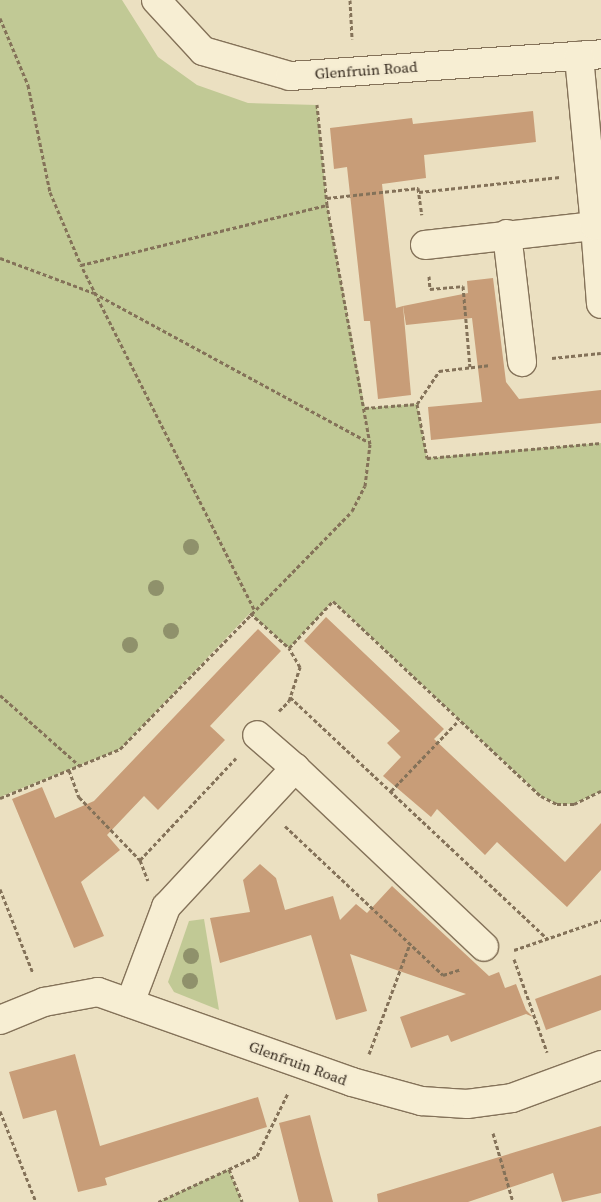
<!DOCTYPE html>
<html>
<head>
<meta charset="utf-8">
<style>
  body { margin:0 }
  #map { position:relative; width:601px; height:1202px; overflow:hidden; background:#ebe0c1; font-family:"Source Serif 4",serif }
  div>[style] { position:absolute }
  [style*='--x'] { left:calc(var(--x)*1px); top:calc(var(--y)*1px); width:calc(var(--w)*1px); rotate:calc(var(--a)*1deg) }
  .green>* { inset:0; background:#c1c995 }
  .building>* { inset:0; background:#c89d78 }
  .path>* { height:3px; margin-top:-1.5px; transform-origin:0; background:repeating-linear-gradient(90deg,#847259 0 4px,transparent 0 6.5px) }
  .roads { filter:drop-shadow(1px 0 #847259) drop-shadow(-1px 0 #847259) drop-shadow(0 1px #847259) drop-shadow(0 -1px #847259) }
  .minor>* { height:28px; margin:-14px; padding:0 14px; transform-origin:14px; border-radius:14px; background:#f7eed3 }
  .trees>* { width:16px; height:16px; margin:-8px; border-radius:50%; background:#8f916b }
  span { translate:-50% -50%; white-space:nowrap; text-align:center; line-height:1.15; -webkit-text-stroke:4.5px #f3ead0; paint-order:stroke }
  .street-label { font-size:15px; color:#34291d }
</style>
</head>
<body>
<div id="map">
  <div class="green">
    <div style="clip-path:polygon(0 0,122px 0,158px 57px,197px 85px,248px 103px,317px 105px,327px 205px,365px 408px,417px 404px,427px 458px,601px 443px,601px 791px,574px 804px,557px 804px,541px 796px,333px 601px,289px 648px,250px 613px,120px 749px,0 797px)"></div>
    <div style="clip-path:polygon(204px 919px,219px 1010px,174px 992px,168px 982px,189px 921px)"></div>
    <div style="clip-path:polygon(229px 1169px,242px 1202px,158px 1202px)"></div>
  </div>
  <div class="building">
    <div style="clip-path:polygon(533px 111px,536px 142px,424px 155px,426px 178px,382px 184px,396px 308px,403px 306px,411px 395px,378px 399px,370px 321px,364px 321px,347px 167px,334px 169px,330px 128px,412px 118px,413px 124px)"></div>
    <div style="clip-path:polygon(493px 278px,506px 382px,519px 399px,601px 390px,601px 423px,431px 440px,428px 407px,482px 402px,472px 318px,406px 325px,403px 306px,468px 293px,467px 281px)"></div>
    <div style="clip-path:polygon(326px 617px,444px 729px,434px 739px,565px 862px,601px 823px,601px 870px,567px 907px,497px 842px,485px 855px,437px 809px,431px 817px,383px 776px,401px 757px,387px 743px,400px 731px,304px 641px)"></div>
    <div style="clip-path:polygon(258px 629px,281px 651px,210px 726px,225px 740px,158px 810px,144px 796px,107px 835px,120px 850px,81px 882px,104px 936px,74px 948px,12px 799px,42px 787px,55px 818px,94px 801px)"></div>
    <div style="clip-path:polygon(260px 864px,276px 878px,285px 910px,333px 896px,340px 920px,356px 904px,367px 913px,392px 886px,489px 976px,499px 972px,505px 988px,516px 984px,526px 1010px,533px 1017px,526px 1014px,451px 1042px,448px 1035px,411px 1048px,400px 1017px,466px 994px,350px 954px,367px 1011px,336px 1020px,311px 935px,220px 963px,210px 918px,250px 912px,243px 880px)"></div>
    <div style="clip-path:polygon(601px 975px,601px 1010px,546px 1030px,535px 999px)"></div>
    <div style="clip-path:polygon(75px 1054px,100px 1146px,258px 1097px,267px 1127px,105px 1178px,107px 1185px,78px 1192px,56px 1110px,23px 1119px,9px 1072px)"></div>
    <div style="clip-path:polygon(310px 1115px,320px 1154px,333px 1202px,299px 1202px,279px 1123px)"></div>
    <div style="clip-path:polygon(601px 1126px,601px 1193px,562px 1202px,553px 1173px,468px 1202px,378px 1202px,377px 1194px)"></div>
  </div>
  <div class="path">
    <div style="--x:350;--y:0;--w:39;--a:87"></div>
    <div style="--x:0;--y:18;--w:73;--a:67.3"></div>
    <div style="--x:28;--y:85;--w:109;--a:78.4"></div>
    <div style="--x:50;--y:192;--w:79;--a:67"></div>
    <div style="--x:419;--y:192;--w:142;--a:-6.1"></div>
    <div style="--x:327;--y:198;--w:92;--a:-6.3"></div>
    <div style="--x:418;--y:188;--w:27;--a:82"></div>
    <div style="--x:0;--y:258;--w:100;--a:20.4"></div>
    <div style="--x:94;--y:293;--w:314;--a:28.5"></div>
    <div style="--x:429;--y:276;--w:13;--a:86"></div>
    <div style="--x:430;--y:289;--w:33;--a:-5"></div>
    <div style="--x:463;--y:286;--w:81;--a:85.1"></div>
    <div style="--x:552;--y:358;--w:49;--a:-5.8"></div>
    <div style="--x:417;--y:404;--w:40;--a:-56"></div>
    <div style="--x:439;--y:371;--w:52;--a:-6.6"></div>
    <div style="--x:365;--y:408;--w:52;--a:-4.4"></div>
    <div style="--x:417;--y:404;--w:55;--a:79.5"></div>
    <div style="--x:427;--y:458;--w:175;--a:-4.9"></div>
    <div style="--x:254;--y:609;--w:385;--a:-116.7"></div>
    <div style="--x:81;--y:265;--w:253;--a:-13.7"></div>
    <div style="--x:250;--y:613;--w:52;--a:41.9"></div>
    <div style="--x:289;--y:648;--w:64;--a:-46.9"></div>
    <div style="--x:333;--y:601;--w:285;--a:43.2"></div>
    <div style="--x:541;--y:796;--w:18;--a:27"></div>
    <div style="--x:557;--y:804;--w:17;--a:0"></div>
    <div style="--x:574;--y:804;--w:30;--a:-26"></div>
    <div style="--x:0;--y:695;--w:107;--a:41.6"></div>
    <div style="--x:290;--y:697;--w:354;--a:43.2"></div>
    <div style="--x:279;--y:711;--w:14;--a:-45"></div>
    <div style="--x:289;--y:701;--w:36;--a:-72"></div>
    <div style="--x:300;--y:667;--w:22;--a:-120"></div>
    <div style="--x:69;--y:770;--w:29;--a:70"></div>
    <div style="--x:79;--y:797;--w:88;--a:45.9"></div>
    <div style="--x:140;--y:860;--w:22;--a:69"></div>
    <div style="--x:391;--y:791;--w:98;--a:-46.2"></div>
    <div style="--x:0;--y:798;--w:130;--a:-22.2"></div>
    <div style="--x:120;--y:749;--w:332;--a:-45.7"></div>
    <div style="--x:352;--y:511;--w:28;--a:-63"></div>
    <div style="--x:365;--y:486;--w:42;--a:-83.2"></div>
    <div style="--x:370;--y:444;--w:243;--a:-100.2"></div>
    <div style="--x:327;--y:205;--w:101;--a:-95.7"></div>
    <div style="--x:285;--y:826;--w:217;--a:43.3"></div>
    <div style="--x:443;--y:975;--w:19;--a:-18"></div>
    <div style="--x:140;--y:860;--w:140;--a:-46.7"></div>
    <div style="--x:0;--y:889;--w:90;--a:68.6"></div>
    <div style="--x:514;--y:950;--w:92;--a:-19"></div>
    <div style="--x:514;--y:959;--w:99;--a:70.5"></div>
    <div style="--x:369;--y:1054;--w:117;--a:-69.6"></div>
    <div style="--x:0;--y:1111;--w:98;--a:68.4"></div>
    <div style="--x:493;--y:1133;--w:72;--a:73.8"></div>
    <div style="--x:229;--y:1169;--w:35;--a:68"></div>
    <div style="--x:158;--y:1202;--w:109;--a:-24.9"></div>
    <div style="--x:257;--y:1156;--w:70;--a:-63.8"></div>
  </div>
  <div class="roads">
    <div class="minor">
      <div style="--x:156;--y:0;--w:69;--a:47.3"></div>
      <div style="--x:203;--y:51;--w:91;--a:16"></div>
      <div style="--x:290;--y:76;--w:312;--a:-4"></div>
      <div style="--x:595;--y:226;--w:78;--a:85.6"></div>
      <div style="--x:507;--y:234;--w:129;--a:83.3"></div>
      <div style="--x:425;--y:245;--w:171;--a:-6.4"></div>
      <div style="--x:595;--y:226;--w:171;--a:-95.4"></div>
      <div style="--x:295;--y:768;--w:260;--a:43.4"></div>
      <div style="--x:130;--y:1003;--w:103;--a:-69.4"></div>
      <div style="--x:166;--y:907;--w:190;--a:-47.1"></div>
      <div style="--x:295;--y:768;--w:50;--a:-139"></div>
      <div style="--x:0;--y:1020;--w:48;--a:-22.2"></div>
      <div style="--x:44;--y:1002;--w:55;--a:-10.5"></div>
      <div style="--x:98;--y:992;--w:269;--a:19.5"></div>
      <div style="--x:352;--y:1082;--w:72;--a:15.4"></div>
      <div style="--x:421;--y:1101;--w:46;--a:3.7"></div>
      <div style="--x:467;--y:1104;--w:45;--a:-7.6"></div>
      <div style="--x:512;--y:1098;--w:95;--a:-20.3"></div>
    </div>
  </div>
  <div class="trees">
    <div style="left:191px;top:547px"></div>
    <div style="left:156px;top:588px"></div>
    <div style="left:171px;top:631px"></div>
    <div style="left:130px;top:645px"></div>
    <div style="left:191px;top:956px"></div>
    <div style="left:190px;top:981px"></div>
  </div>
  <div class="street-label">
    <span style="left:366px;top:70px;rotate:-4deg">Glenfruin Road</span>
    <span style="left:298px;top:1063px;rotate:20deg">Glenfruin Road</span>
  </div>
</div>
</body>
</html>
